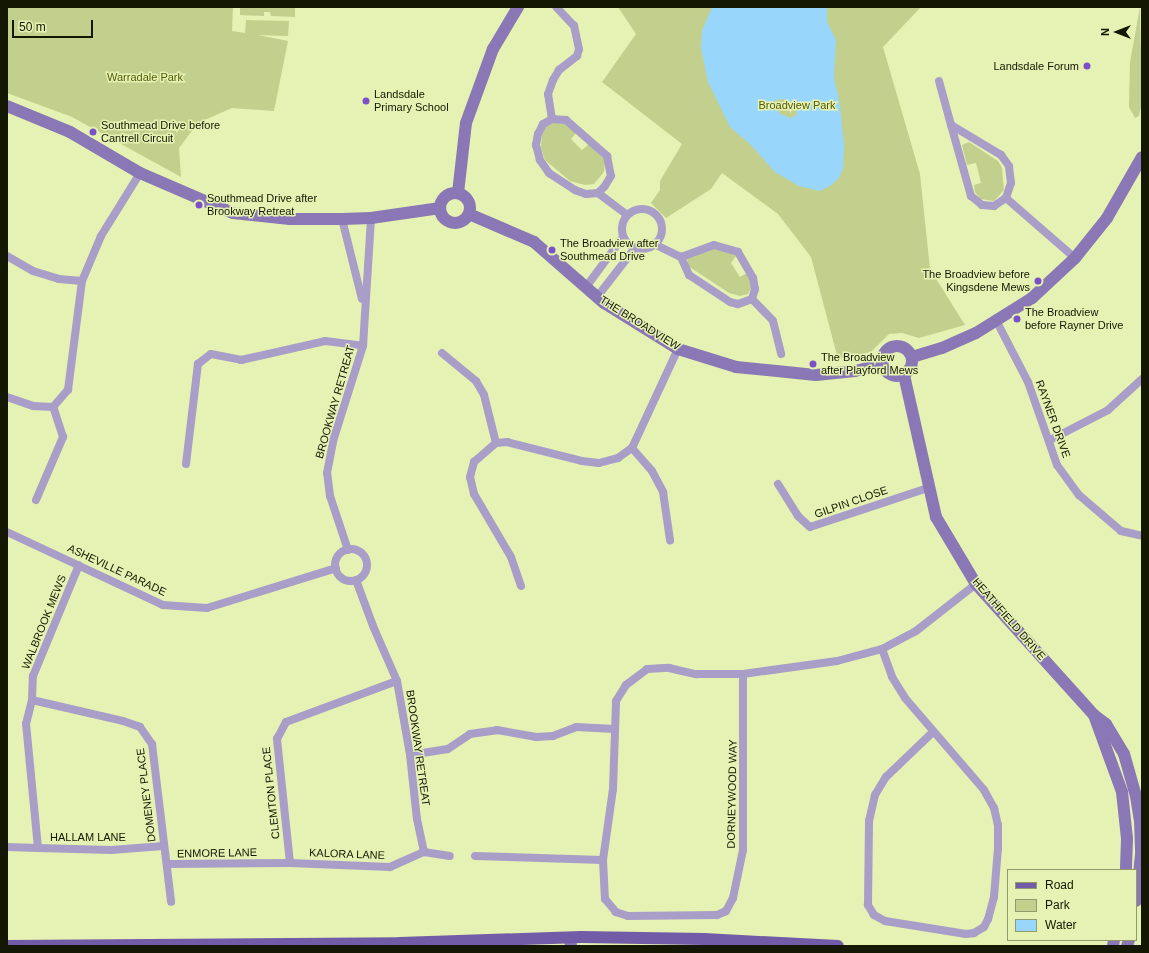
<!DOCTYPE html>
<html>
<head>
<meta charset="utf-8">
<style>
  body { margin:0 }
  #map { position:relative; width:1149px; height:953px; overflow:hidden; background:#e6f2b3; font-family:Helvetica,sans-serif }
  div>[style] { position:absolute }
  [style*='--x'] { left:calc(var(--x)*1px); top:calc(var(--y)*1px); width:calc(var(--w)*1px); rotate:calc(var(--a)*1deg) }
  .green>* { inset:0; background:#c3cf8d }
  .water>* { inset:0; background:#99d6fc }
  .street>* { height:8px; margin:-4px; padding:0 4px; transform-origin:4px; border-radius:4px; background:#a89ec8 }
  .street>.ring { margin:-4px; padding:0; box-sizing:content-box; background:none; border:8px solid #a89ec8; border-radius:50% }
  .secondary>* { height:12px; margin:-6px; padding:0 6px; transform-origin:6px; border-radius:6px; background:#8978b5 }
  .secondary>.ring { margin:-6px; padding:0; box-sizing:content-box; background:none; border:12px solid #8978b5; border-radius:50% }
  .primary>* { height:12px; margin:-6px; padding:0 6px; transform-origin:6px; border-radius:6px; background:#735ca7 }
  .dots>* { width:11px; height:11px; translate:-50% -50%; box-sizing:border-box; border:2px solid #e6f2b3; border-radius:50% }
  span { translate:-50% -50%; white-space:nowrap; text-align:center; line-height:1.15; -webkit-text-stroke:3px #e6f2b3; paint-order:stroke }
  .poi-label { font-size:11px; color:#141702 }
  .right { translate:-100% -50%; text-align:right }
  .left { translate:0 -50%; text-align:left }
  .park-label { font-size:11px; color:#525b06 }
  .street-label { font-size:11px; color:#141702 }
  .frame { position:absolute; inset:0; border:8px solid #141702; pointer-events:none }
  .legend { position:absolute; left:1007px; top:869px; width:130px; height:72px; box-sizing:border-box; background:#e6f2b3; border:1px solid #929a6c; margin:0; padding:5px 7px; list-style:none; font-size:12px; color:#141702 }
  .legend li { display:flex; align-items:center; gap:8px; height:20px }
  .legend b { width:20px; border:1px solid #929a6c }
  .north { position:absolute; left:1097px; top:12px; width:40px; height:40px; -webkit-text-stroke:3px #e6f2b3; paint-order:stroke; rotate:270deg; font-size:11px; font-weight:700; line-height:16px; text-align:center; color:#141702 }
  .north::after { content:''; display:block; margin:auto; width:14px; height:18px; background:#141702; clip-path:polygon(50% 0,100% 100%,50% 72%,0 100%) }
  .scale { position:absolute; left:12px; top:20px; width:81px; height:18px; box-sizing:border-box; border:2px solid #141702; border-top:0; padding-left:5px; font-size:12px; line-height:14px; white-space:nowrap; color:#141702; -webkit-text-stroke:3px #e6f2b3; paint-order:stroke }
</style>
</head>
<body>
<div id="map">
  <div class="green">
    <div style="clip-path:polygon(7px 7px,233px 7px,232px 31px,245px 33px,246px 20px,289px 21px,288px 36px,258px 35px,288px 41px,274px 111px,232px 108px,198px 123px,179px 148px,181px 177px,72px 117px,7px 93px)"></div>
    <div style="clip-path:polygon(240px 7px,295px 7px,295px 17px,271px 16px,270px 12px,264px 12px,264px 16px,240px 15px)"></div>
    <div style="clip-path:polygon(618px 7px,921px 7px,883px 47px,920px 174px,930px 269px,965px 325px,919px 338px,902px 333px,889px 334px,871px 352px,838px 359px,811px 257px,778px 214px,722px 173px,711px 189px,666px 218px,651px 203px,660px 190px,660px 181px,682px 144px,602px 82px,636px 34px)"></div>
    <div style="clip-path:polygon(1140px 7px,1142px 103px,1139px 116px,1135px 118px,1129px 107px,1130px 62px)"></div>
    <div style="clip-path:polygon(563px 122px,577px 132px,571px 139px,582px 150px,589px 144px,605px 160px,604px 172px,594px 184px,585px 185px,570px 181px,545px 160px,541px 148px,542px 132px,549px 123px)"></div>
    <div style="clip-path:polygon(969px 142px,998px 161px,1002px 168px,1004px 190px,994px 201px,980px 199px,975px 192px,974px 185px,981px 183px,976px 163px,967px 165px,962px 145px)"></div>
    <div style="clip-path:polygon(714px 247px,722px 247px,736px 256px,731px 263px,740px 277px,747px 273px,749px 277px,751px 288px,748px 294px,740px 296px,729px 293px,688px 266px,687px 257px)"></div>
  </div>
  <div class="water">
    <div style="clip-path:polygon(evenodd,712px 7px,827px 7px,827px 22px,836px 40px,834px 78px,840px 105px,844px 146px,843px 168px,839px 178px,830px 186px,819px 191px,799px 186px,775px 172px,751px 145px,730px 127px,708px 82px,701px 48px,702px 31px,712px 7px,775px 100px,784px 99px,795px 106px,797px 115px,791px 118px,780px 114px,773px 105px,775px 100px)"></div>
  </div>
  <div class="street">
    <div style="--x:939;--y:81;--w:46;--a:74.7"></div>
    <div style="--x:951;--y:125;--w:74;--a:74.3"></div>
    <div style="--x:971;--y:196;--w:14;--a:39"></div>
    <div style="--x:982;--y:205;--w:12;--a:5"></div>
    <div style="--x:994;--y:206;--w:14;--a:-34"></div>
    <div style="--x:1006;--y:198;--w:16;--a:-72"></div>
    <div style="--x:1011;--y:183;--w:17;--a:-97"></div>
    <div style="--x:1009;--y:166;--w:14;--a:-126"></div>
    <div style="--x:1001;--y:155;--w:58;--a:-149"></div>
    <div style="--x:552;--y:119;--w:14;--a:4"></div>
    <div style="--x:566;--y:120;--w:55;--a:41.3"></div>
    <div style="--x:607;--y:156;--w:20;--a:79"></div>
    <div style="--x:611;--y:176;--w:13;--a:122"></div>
    <div style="--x:604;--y:187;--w:8;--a:135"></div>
    <div style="--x:598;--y:193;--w:12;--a:175"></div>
    <div style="--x:586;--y:194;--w:12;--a:-160"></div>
    <div style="--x:575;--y:190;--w:31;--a:-147"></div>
    <div style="--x:549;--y:173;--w:16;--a:-125"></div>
    <div style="--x:540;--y:160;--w:16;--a:-105"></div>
    <div style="--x:536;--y:145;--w:11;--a:-80"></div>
    <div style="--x:538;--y:134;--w:11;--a:-63"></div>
    <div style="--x:543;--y:124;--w:10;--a:-29"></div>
    <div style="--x:552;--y:119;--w:25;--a:-99"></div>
    <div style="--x:548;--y:94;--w:15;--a:-70"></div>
    <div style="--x:553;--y:80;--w:12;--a:-59"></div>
    <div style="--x:559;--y:70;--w:23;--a:-38"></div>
    <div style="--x:577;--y:56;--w:7;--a:-74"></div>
    <div style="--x:579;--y:49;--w:24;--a:-102"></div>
    <div style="--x:574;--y:26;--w:26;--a:-133"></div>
    <div style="--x:598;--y:193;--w:36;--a:37"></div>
    <div style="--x:1006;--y:198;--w:91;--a:41"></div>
    <div class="ring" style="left:622px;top:209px;width:32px;height:32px"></div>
    <div style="--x:342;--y:219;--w:82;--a:76"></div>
    <div style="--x:654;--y:244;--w:30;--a:26"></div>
    <div style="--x:681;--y:257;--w:35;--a:-20"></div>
    <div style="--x:714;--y:245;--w:25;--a:16"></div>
    <div style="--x:738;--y:252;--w:30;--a:60"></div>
    <div style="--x:753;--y:278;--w:11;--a:80"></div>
    <div style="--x:755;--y:289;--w:10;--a:107"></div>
    <div style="--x:752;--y:299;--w:15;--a:160"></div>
    <div style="--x:738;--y:304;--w:8;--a:-166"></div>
    <div style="--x:730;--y:302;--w:49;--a:-146.6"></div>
    <div style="--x:689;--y:275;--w:20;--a:-114"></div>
    <div style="--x:7;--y:256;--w:30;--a:30"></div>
    <div style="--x:33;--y:271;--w:27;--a:17"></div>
    <div style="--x:59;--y:279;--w:23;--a:5"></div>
    <div style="--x:586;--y:287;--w:62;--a:-53.5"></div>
    <div style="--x:597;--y:297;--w:62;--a:-52.2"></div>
    <div style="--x:752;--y:299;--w:30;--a:46"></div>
    <div style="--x:773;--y:321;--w:34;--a:76"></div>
    <div style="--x:997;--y:322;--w:68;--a:62.7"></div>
    <div style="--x:1028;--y:382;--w:88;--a:70.7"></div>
    <div style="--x:1057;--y:465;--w:37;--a:54"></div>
    <div style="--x:1079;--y:495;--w:55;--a:40.6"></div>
    <div style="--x:1121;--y:531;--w:22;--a:13"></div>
    <div style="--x:442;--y:353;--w:44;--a:39.5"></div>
    <div style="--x:476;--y:381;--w:16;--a:60"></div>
    <div style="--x:484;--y:395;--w:49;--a:76"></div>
    <div style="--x:7;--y:397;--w:28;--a:19"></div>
    <div style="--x:33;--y:406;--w:20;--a:3"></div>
    <div style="--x:53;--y:407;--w:23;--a:-49"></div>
    <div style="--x:68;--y:390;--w:110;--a:-82.7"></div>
    <div style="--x:82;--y:281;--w:49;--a:-67.1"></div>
    <div style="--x:101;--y:236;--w:74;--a:-58.2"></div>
    <div style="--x:1050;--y:440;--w:65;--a:-27.3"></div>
    <div style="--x:1108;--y:410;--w:46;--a:-42.4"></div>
    <div style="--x:632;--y:448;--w:30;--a:49"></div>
    <div style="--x:652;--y:471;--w:24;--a:62"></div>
    <div style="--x:663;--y:492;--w:49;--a:81.7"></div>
    <div style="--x:186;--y:464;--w:101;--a:-83.2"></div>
    <div style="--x:198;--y:364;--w:16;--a:-38"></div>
    <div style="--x:211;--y:354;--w:31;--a:11"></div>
    <div style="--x:241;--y:360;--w:86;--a:-12.7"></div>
    <div style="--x:325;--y:341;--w:38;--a:7"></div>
    <div style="--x:778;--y:484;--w:38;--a:58"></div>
    <div style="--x:798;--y:516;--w:16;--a:43"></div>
    <div style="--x:810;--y:527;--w:124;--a:-18.3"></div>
    <div style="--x:36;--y:500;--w:69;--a:-66.8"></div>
    <div style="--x:63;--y:437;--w:32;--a:-108"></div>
    <div style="--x:7;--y:532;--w:172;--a:25.1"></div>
    <div style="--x:163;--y:605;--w:44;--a:3.9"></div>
    <div style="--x:207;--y:608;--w:135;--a:-17.2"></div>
    <div class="ring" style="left:335px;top:549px;width:24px;height:24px"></div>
    <div style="--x:348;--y:550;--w:57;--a:-108.4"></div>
    <div style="--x:330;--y:496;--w:23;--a:-97"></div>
    <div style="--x:327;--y:473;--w:33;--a:-79"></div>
    <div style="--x:333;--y:441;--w:100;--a:-72.5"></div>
    <div style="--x:363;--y:346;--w:128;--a:-86.4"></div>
    <div style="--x:356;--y:580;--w:49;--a:69.7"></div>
    <div style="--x:373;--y:626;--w:60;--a:66.4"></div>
    <div style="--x:397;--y:681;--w:75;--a:80"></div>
    <div style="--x:410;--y:755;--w:64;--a:83.8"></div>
    <div style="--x:417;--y:819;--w:34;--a:78"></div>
    <div style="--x:424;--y:852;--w:26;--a:9"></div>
    <div style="--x:521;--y:586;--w:31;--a:-109"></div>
    <div style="--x:511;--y:557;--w:73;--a:-120.4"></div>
    <div style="--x:474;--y:494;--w:17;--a:-103"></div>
    <div style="--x:470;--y:477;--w:16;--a:-75"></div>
    <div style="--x:474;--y:462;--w:29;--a:-41"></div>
    <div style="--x:496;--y:443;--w:11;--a:-5"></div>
    <div style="--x:507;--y:442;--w:77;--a:14.2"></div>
    <div style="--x:582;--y:461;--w:17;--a:7"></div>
    <div style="--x:599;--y:463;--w:20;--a:-15"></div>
    <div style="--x:618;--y:458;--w:17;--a:-36"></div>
    <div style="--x:632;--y:448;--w:109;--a:-65.1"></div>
    <div style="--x:882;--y:649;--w:30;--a:70"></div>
    <div style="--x:892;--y:677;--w:25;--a:58"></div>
    <div style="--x:905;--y:698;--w:121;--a:49.3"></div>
    <div style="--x:984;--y:790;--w:21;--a:61"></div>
    <div style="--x:994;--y:808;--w:17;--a:77"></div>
    <div style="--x:998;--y:825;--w:23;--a:90"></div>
    <div style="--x:998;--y:848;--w:49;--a:94.7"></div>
    <div style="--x:994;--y:897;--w:23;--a:105"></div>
    <div style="--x:988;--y:919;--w:9;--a:117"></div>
    <div style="--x:984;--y:927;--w:12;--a:149"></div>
    <div style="--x:974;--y:933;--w:8;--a:173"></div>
    <div style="--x:966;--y:934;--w:82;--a:-170.9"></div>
    <div style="--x:885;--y:921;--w:13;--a:-151"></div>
    <div style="--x:874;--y:915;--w:12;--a:-121"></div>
    <div style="--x:868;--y:905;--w:84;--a:-89.3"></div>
    <div style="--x:869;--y:821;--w:27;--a:-77"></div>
    <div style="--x:875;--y:795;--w:21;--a:-59"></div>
    <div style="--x:886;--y:777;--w:65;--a:-43.8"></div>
    <div style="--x:743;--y:674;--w:176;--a:90"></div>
    <div style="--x:743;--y:850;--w:49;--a:101.8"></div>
    <div style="--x:733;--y:898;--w:15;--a:118"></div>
    <div style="--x:726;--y:911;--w:10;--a:156"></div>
    <div style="--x:717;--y:915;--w:89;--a:179.4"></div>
    <div style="--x:628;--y:916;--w:13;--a:-162"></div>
    <div style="--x:616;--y:912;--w:17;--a:-130"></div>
    <div style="--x:605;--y:899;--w:39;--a:-93"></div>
    <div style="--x:603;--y:860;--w:72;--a:-82"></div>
    <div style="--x:613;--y:789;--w:88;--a:-88"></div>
    <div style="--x:616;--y:701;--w:19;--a:-58"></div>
    <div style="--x:626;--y:685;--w:26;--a:-37"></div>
    <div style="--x:647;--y:669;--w:22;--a:-3"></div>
    <div style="--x:669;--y:668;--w:28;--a:13"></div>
    <div style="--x:696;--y:674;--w:47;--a:0"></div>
    <div style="--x:743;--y:674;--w:95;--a:-7.9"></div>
    <div style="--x:837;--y:661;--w:47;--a:-14.9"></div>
    <div style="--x:882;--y:649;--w:38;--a:-28"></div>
    <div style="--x:916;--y:631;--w:76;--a:-38.1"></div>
    <div style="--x:32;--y:700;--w:93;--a:13"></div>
    <div style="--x:123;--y:721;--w:18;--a:19"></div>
    <div style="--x:140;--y:727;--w:21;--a:55"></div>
    <div style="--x:152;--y:744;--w:159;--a:83.1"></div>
    <div style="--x:410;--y:755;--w:38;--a:-9"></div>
    <div style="--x:448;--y:749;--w:27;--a:-34"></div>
    <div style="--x:470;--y:734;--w:27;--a:-8"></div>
    <div style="--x:497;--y:730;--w:40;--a:10"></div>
    <div style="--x:536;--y:737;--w:17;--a:-3"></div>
    <div style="--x:553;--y:736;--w:25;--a:-21"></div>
    <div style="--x:576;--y:727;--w:39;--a:3"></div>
    <div style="--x:7;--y:847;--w:31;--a:2"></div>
    <div style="--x:38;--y:848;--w:125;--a:-95.5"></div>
    <div style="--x:26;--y:724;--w:25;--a:-76"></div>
    <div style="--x:32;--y:700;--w:24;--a:-88"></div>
    <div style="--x:33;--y:676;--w:120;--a:-67.5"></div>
    <div style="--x:38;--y:848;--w:73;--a:1.6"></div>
    <div style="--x:111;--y:850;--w:52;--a:-4.4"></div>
    <div style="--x:475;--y:856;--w:128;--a:1.8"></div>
    <div style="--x:290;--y:863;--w:125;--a:-96"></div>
    <div style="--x:277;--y:739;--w:19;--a:-62"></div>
    <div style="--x:286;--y:722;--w:118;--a:-20.3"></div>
    <div style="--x:168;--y:864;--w:122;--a:-0.5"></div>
    <div style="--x:290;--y:863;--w:100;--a:2.3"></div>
    <div style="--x:390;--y:867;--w:37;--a:-24"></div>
  </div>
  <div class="secondary">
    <div style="--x:7;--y:106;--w:68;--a:22.4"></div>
    <div style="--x:70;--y:132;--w:81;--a:30.4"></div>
    <div style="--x:140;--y:173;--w:101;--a:23.3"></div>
    <div style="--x:233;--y:213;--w:57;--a:6"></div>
    <div style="--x:290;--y:219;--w:52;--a:0"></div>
    <div style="--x:342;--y:219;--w:29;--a:-2"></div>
    <div style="--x:371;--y:218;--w:70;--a:-8.2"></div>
    <div class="ring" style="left:440px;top:193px;width:18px;height:18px"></div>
    <div style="--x:458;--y:193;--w:70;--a:-83.5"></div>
    <div style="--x:466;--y:123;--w:79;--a:-70"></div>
    <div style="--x:493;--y:49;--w:49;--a:-59.2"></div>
    <div style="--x:469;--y:214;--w:71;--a:23.3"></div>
    <div style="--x:534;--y:242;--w:93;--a:41.1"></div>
    <div style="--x:604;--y:303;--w:87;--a:31.9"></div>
    <div style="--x:678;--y:349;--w:61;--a:17.2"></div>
    <div style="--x:736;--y:367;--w:80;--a:5.7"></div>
    <div style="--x:816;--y:375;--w:39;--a:-6"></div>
    <div style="--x:855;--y:371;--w:28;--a:-13"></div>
    <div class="ring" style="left:882px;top:346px;width:18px;height:18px"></div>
    <div style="--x:912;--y:357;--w:31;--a:-17"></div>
    <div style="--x:942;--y:348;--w:37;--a:-24"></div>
    <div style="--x:976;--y:333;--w:66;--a:-32"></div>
    <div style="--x:1032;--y:298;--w:59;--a:-42.9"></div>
    <div style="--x:1075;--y:258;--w:51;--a:-51.3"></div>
    <div style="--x:1107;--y:218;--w:70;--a:-60.2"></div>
    <div style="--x:904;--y:375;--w:146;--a:77.3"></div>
    <div style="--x:936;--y:517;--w:78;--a:59.2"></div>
    <div style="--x:976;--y:584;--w:176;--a:48"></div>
    <div style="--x:1094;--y:715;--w:15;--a:37"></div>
    <div style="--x:1106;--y:724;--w:35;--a:59"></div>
    <div style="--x:1124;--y:754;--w:44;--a:74.1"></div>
    <div style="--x:1136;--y:796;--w:24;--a:81"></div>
    <div style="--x:1140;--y:820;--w:35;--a:88"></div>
    <div style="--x:1141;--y:855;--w:46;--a:96.2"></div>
    <div style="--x:1094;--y:715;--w:82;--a:70"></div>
    <div style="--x:1122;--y:792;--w:47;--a:83.9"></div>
    <div style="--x:1127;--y:839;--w:31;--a:92"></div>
    <div style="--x:570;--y:938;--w:8;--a:83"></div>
    <div style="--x:1113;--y:946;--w:6;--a:-81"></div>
    <div style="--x:1127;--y:946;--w:6;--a:-72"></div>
  </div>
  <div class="primary">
    <div style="--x:7;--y:946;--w:393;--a:-0.4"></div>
    <div style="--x:400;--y:943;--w:181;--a:-1.9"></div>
    <div style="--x:581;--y:937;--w:123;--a:0.9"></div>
    <div style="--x:704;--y:939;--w:134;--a:3"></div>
  </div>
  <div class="dots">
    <div style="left:1087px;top:66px;background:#7b50c9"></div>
    <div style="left:366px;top:101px;background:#7b50c9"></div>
    <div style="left:93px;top:132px;background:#7b50c9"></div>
    <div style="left:199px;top:205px;background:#7b50c9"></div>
    <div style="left:552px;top:250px;background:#7b50c9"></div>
    <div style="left:1038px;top:281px;background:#7b50c9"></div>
    <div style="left:1017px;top:319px;background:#7b50c9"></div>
    <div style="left:813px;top:364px;background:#7b50c9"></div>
  </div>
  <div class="poi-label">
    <span class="right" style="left:1079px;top:66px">Landsdale Forum</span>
    <span class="left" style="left:374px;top:101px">Landsdale<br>Primary School</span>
    <span class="left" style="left:101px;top:132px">Southmead Drive before<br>Cantrell Circuit</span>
    <span class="left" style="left:207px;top:205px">Southmead Drive after<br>Brookway Retreat</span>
    <span class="left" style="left:560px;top:250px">The Broadview after<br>Southmead Drive</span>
    <span class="right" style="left:1030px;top:281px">The Broadview before<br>Kingsdene Mews</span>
    <span class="left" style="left:1025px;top:319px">The Broadview<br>before Rayner Drive</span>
    <span class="left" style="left:821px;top:364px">The Broadview<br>after Playford Mews</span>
  </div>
  <div class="park-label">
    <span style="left:145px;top:77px">Warradale Park</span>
    <span style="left:797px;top:105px">Broadview Park</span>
  </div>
  <div class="street-label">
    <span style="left:640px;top:323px;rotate:32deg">THE BROADVIEW</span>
    <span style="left:335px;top:402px;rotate:-74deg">BROOKWAY RETREAT</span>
    <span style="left:1053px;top:419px;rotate:70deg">RAYNER DRIVE</span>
    <span style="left:851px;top:502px;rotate:-19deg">GILPIN CLOSE</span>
    <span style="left:117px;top:570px;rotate:25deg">ASHEVILLE PARADE</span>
    <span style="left:1009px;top:619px;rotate:49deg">HEATHFIELD DRIVE</span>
    <span style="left:44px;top:622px;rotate:-68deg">WALBROOK MEWS</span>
    <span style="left:418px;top:748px;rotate:82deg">BROOKWAY RETREAT</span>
    <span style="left:271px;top:793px;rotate:-96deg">CLEMTON PLACE</span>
    <span style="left:732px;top:794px;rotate:-89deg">DORNEYWOOD WAY</span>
    <span style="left:146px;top:795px;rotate:-97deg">DOMENEY PLACE</span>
    <span style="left:88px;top:837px">HALLAM LANE</span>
    <span style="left:217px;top:853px;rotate:-1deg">ENMORE LANE</span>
    <span style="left:347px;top:854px;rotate:2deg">KALORA LANE</span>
  </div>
  <div class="frame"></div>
  <ul class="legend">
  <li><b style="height:5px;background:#735ca7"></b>Road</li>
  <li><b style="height:11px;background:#c3cf8d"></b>Park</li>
  <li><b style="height:11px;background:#99d6fc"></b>Water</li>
  </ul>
  <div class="north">N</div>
  <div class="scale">50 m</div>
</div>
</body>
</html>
